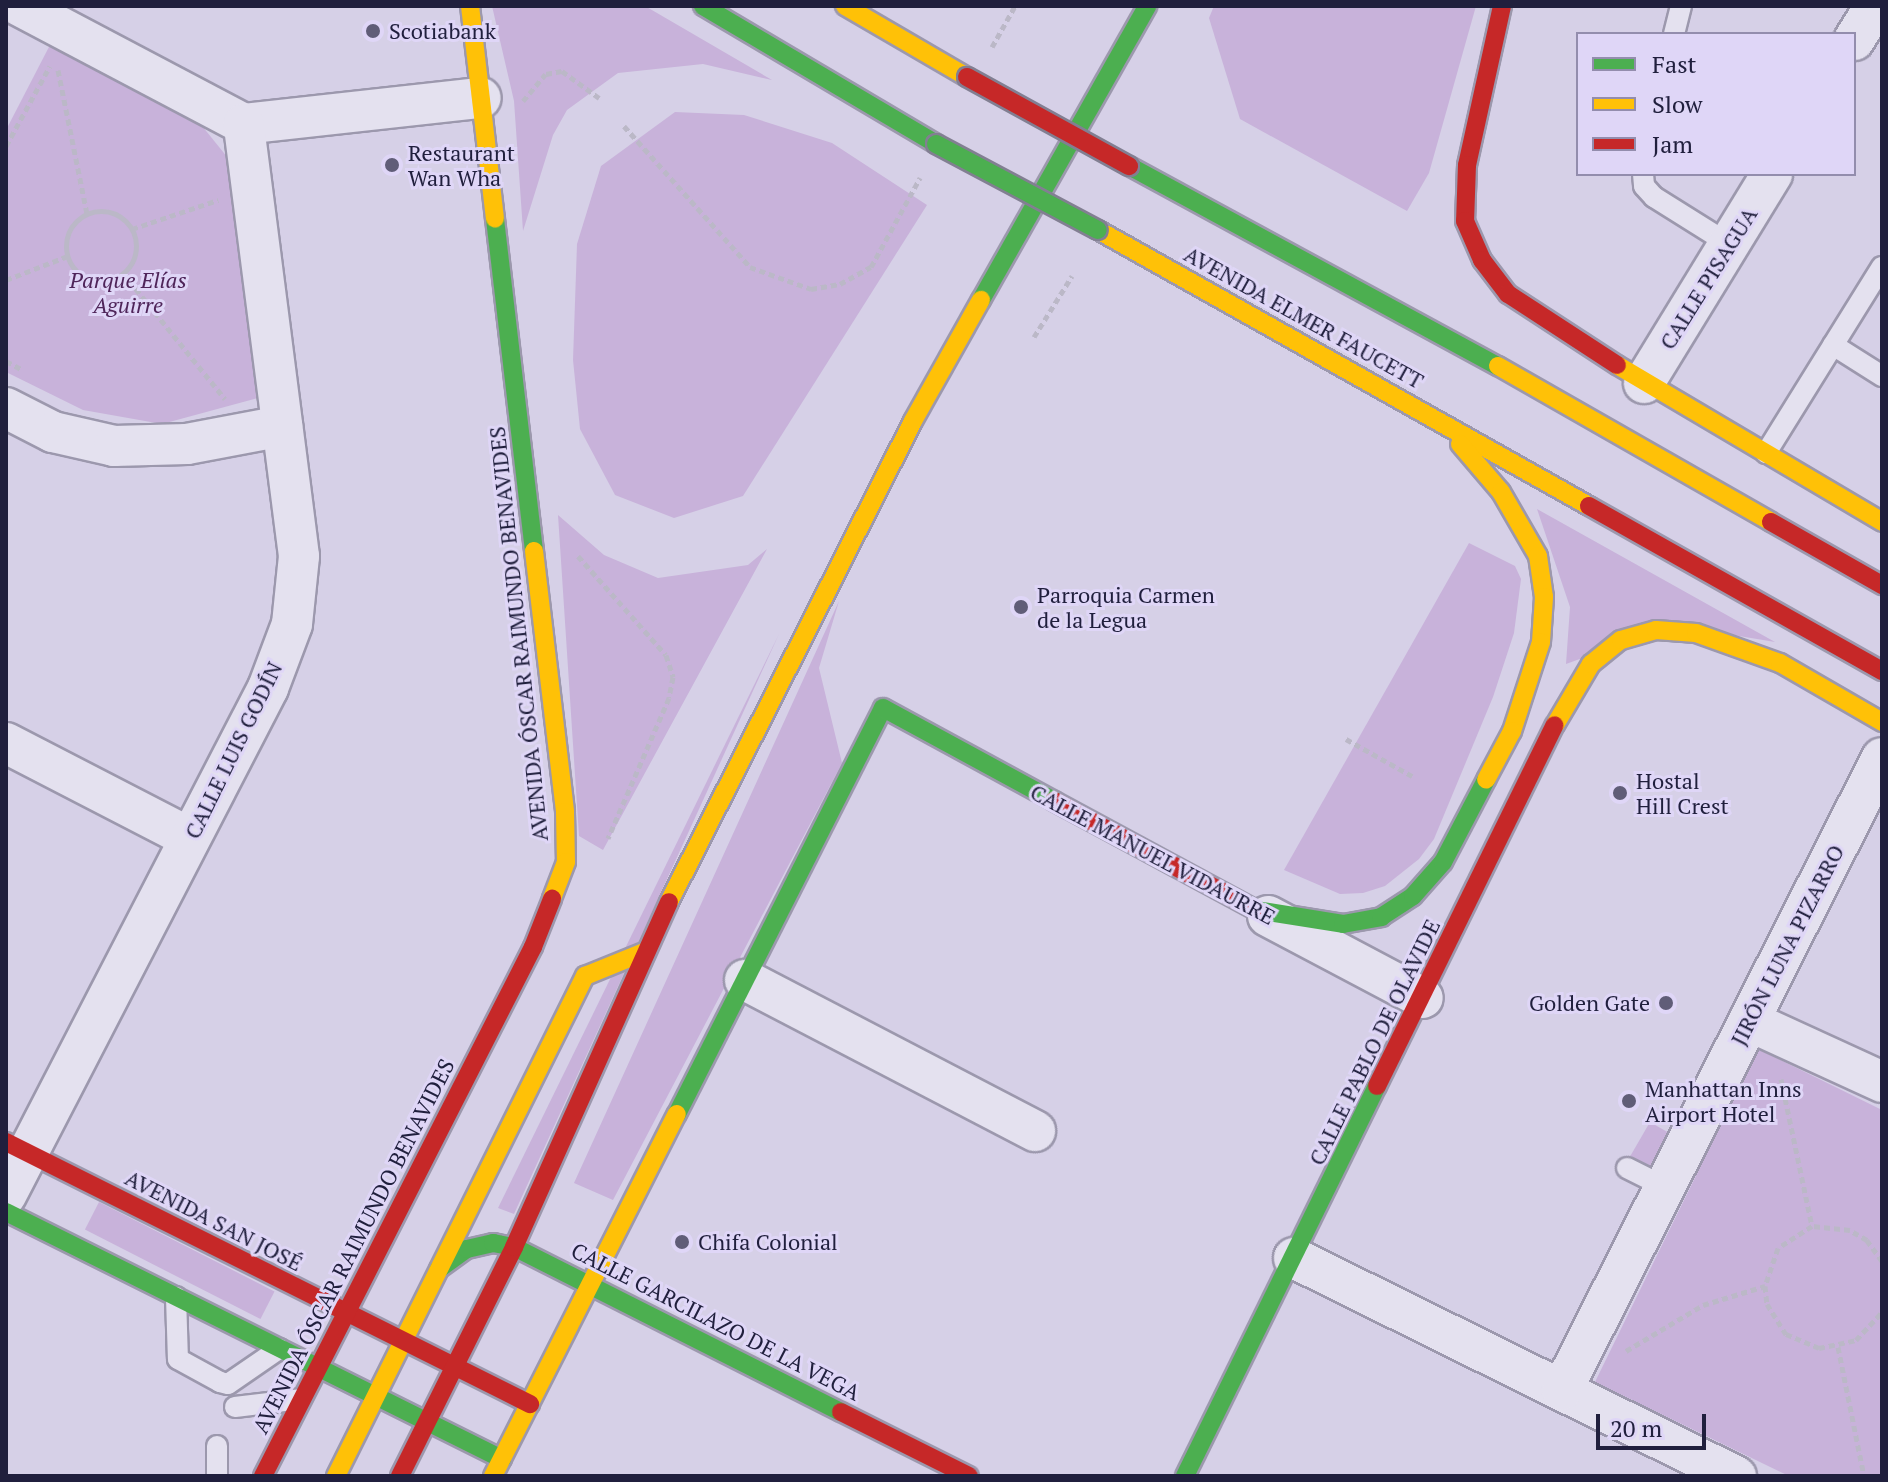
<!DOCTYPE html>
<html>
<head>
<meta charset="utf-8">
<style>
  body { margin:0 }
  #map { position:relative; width:1888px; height:1482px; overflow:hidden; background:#d6d0e7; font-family:"PT Serif",serif }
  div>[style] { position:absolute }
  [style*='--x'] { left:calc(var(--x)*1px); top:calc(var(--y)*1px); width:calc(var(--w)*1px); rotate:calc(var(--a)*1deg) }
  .green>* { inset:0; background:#c8b2da; transform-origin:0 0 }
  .path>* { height:5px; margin-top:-2.5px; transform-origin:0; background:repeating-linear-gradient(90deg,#bbb8c7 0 6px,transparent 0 10px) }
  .path>.ring { margin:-2.5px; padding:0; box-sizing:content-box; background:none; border:5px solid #bbb8c7; border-radius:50% }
  .roads { filter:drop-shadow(2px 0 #9c98ad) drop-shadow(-2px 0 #9c98ad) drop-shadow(0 2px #9c98ad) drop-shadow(0 -2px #9c98ad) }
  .lane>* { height:20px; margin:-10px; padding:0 10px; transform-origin:10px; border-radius:10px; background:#e4e1ef }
  .street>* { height:40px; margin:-20px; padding:0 20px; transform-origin:20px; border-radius:20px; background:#e4e1ef }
  .fast>* { height:18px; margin:-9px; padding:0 9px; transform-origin:9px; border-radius:9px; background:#4caf50 }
  .slow>* { height:18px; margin:-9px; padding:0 9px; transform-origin:9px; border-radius:9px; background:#ffc107 }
  .jam>* { height:18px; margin:-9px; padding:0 9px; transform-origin:9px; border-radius:9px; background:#c62828 }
  .bridges { filter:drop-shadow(2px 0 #827f92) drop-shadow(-2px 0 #827f92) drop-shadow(0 2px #827f92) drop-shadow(0 -2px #827f92) }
  .fast-bridge>* { height:18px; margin:-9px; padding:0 9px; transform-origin:9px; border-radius:9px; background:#4caf50 }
  .jam-bridge>* { height:18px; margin:-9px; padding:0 9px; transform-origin:9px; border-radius:9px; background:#c62828 }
  .dots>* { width:22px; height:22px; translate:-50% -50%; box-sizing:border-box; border:4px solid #dfd6f7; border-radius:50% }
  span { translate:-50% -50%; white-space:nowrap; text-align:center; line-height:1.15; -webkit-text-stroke:6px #dfd6f7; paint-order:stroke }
  .poi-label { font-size:22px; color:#201f3d }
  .left { translate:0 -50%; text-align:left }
  .right { translate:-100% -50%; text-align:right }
  .street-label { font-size:22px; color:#201f3d }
  .park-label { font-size:22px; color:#4f255a; font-style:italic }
  .frame { position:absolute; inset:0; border:8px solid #201f3d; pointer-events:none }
  .legend { position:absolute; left:1576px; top:32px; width:280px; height:144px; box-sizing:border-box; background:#dfd6f7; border:2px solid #938dad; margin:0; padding:10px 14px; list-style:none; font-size:24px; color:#201f3d }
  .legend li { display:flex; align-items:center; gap:16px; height:40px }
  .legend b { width:40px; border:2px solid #938dad }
  .scale { position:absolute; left:1596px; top:1414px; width:110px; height:36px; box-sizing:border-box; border:4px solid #201f3d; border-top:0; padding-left:10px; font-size:24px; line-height:28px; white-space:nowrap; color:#201f3d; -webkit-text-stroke:6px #dfd6f7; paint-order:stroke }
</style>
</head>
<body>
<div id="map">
  <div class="green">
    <div style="clip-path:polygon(492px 6px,645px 6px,772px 80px,703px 64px,618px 73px,567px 110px,553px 135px,523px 231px,514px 101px)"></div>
    <div style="clip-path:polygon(1214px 6px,1476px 6px,1429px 173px,1407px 211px,1240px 119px,1209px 18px)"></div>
    <div style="clip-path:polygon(51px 43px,198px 121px,228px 158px,243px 224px,258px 398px,162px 424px,83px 410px,6px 372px,6px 130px)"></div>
    <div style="clip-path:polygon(675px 112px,744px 115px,832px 143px,927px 205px,743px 496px,674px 518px,615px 495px,580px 429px,573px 360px,577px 244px,601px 166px)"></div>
    <div style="clip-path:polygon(1537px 509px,1775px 642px,1673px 625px,1566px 664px,1570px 607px)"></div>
    <div style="clip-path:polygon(558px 515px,604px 555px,658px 578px,748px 565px,767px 549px,603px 850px,579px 836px)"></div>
    <div style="clip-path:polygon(1469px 543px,1515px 566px,1521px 579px,1514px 633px,1493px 697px,1434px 839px,1419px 859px,1385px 886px,1363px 893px,1340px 894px,1284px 870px)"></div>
    <div style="clip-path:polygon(839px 601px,819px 668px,842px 763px,613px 1200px,574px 1183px)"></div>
    <div style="clip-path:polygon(779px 634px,514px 1214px,498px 1208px)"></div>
    <div style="clip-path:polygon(1758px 1049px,1882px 1110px,1882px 1476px,1789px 1476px,1595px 1382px)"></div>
    <div style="left:1650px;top:1122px;width:24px;height:46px;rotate:30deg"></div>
    <div style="left:99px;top:1202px;width:197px;height:31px;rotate:27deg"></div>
  </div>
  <div class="path">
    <div style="--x:992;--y:47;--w:47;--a:-60.7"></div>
    <div style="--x:58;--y:70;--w:147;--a:78.6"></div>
    <div style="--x:523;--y:101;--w:35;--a:-50"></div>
    <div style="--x:546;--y:74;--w:16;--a:-11"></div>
    <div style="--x:562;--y:71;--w:46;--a:36.1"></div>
    <div style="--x:624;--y:126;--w:189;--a:48.2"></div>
    <div style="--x:750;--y:267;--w:65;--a:19.8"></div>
    <div style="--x:811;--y:289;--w:29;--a:-10"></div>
    <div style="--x:840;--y:284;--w:35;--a:-29"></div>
    <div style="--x:871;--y:267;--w:102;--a:-61.2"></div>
    <div style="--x:6;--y:146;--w:91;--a:-61.2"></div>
    <div class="ring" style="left:66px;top:211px;width:65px;height:65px"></div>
    <div style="--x:132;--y:229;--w:91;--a:-18.6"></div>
    <div style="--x:123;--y:273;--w:162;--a:51"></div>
    <div style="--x:6;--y:280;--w:66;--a:-21.2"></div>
    <div style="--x:1034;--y:337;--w:72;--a:-58.1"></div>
    <div style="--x:6;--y:361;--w:19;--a:28"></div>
    <div style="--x:578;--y:556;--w:132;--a:48.4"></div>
    <div style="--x:666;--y:655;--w:23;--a:72"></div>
    <div style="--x:673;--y:677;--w:21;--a:101"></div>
    <div style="--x:669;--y:698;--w:153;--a:113.5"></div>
    <div style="--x:1346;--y:739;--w:76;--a:29.3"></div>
    <div style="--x:1781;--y:1079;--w:150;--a:78.1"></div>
    <div style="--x:1882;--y:1261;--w:26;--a:-126"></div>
    <div style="--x:1867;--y:1240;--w:20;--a:-150"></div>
    <div style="--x:1850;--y:1230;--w:38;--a:-174"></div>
    <div style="--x:1812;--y:1226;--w:40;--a:147.1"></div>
    <div style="--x:1778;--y:1248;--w:40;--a:108.9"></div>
    <div style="--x:1765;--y:1286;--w:18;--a:84"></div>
    <div style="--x:1767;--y:1304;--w:36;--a:58"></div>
    <div style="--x:1786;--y:1334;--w:36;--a:23"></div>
    <div style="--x:1819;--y:1348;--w:38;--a:-12"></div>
    <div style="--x:1856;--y:1340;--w:38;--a:-47"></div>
    <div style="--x:1838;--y:1347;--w:132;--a:78.6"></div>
    <div style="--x:1626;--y:1351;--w:90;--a:-30.9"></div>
    <div style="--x:1703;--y:1305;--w:65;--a:-17"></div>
  </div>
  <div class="roads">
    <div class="lane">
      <div style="--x:1674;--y:34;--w:29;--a:-76"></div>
      <div style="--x:1643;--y:174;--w:12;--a:85"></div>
      <div style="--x:1644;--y:186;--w:15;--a:48"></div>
      <div style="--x:1654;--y:197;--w:89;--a:32.1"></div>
      <div style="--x:1833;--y:345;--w:58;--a:32.3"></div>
      <div style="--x:1766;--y:453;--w:219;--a:-58.1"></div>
      <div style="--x:1627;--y:1168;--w:42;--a:26.6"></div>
      <div style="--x:176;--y:1297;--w:62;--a:88.2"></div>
      <div style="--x:178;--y:1359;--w:48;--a:28.7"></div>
      <div style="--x:220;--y:1382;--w:8;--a:14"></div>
      <div style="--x:228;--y:1384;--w:62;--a:-34.5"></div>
      <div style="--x:235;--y:1407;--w:66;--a:-6.9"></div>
      <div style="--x:217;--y:1446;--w:30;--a:90"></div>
    </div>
    <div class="street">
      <div style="--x:20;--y:6;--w:253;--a:27.8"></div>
      <div style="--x:244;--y:124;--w:238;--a:-6.3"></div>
      <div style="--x:1854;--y:40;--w:40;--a:-58"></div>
      <div style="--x:1644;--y:383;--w:245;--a:-58.5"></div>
      <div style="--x:6;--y:408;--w:53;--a:27.1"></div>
      <div style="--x:53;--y:432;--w:63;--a:12.9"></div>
      <div style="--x:114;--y:446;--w:73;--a:-1.6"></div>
      <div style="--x:187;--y:444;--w:97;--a:-10.7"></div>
      <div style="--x:6;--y:743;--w:207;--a:27.3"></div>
      <div style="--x:1268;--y:916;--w:175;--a:27.9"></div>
      <div style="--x:745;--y:980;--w:327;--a:27.5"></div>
      <div style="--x:1749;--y:1021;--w:146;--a:24.6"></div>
      <div style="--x:6;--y:1195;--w:571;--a:-62.67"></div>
      <div style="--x:268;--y:688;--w:68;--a:-69.4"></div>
      <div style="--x:292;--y:624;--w:68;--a:-84.1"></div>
      <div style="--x:299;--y:556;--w:435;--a:-97.3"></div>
      <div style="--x:1294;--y:1258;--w:493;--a:26.3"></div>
      <div style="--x:1562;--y:1390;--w:708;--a:-63.15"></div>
    </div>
    <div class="fast">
      <div style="--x:703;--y:6;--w:271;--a:30.6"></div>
      <div style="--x:1129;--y:166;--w:420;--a:28.5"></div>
      <div style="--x:495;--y:219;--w:334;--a:83.3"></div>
      <div style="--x:981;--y:300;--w:338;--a:-60.5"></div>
      <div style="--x:1256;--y:910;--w:88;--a:9.1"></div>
      <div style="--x:1343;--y:924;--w:39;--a:-10"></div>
      <div style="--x:1381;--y:917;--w:38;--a:-33"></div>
      <div style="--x:1413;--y:896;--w:45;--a:-48.6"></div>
      <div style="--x:1443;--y:862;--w:93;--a:-62.3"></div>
      <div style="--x:677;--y:1114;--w:455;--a:-63.1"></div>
      <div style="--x:883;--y:708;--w:195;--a:28.5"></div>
      <div style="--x:6;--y:1212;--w:554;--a:26.47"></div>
      <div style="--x:439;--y:1269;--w:34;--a:-36"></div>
      <div style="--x:467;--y:1249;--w:27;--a:-13"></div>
      <div style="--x:493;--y:1243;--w:21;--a:11"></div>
      <div style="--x:514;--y:1247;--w:366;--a:26.8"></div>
      <div style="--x:1185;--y:1476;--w:435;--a:-63.8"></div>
    </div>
    <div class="slow">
      <div style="--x:470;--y:6;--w:214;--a:83.3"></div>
      <div style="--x:845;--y:6;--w:141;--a:30.2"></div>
      <div style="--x:1098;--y:230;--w:563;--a:29.34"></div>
      <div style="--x:1617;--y:365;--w:308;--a:30.6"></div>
      <div style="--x:1498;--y:366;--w:314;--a:29.7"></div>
      <div style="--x:1460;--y:444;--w:63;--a:49.5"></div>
      <div style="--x:1501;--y:492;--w:74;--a:60"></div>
      <div style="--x:1538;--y:556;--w:41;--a:81.7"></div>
      <div style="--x:1544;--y:597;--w:45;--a:93.8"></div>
      <div style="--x:1541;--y:642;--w:94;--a:108"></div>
      <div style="--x:1512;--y:731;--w:55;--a:118"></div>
      <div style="--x:534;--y:551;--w:263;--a:83.2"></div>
      <div style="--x:565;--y:812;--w:50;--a:88.9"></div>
      <div style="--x:566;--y:862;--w:40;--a:111"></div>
      <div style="--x:1555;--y:725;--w:71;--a:-59.5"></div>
      <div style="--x:1591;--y:664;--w:38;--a:-39"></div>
      <div style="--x:1621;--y:640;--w:36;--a:-16"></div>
      <div style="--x:1656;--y:630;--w:40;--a:4.3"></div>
      <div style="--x:1696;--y:633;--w:89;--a:19.7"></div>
      <div style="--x:1780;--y:663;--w:118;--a:30"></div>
      <div style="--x:669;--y:902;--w:539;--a:-63.1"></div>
      <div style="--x:913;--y:421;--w:139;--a:-60.7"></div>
      <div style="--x:336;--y:1476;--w:559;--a:-63.53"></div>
      <div style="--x:585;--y:976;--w:64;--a:-22.1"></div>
      <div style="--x:493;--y:1476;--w:406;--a:-63.1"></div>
    </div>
    <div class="jam">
      <div style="--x:1502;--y:6;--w:163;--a:102.4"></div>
      <div style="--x:1467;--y:165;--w:56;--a:92"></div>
      <div style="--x:1465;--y:221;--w:43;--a:66.4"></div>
      <div style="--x:1482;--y:260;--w:43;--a:52.6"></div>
      <div style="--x:1508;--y:294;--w:130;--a:33.1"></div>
      <div style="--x:1589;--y:506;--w:336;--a:29.4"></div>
      <div style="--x:1771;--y:522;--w:128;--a:29.6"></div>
      <div style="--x:1054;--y:801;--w:230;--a:28.4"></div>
      <div style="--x:1377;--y:1086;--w:402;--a:-63.8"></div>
      <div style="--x:6;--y:1142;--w:586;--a:26.57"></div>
      <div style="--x:841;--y:1412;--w:143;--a:26.6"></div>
      <div style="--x:263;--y:1476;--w:594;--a:-62.96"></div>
      <div style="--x:533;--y:947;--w:52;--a:-68.4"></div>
      <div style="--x:400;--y:1476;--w:256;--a:-63.5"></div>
      <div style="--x:514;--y:1247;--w:378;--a:-65.8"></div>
    </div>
  </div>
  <div class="bridges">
    <div class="fast-bridge">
      <div style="--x:936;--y:144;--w:183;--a:28"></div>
    </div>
    <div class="jam-bridge">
      <div style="--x:967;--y:77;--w:185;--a:28.8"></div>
    </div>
  </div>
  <div class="dots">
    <div style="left:373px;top:31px;background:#605d78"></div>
    <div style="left:392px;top:165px;background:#605d78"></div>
    <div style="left:1021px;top:607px;background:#605d78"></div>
    <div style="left:1620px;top:793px;background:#605d78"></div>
    <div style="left:1666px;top:1003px;background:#605d78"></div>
    <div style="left:1629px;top:1101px;background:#605d78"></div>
    <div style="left:682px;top:1242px;background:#605d78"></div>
  </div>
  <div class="poi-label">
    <span class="left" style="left:389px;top:31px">Scotiabank</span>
    <span class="left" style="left:408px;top:165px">Restaurant<br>Wan Wha</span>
    <span class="left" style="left:1037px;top:607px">Parroquia Carmen<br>de la Legua</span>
    <span class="left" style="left:1636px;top:793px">Hostal<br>Hill Crest</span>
    <span class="right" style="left:1650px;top:1003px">Golden Gate</span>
    <span class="left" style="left:1645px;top:1101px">Manhattan Inns<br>Airport Hotel</span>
    <span class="left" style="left:698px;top:1242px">Chifa Colonial</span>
  </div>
  <div class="street-label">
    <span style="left:1708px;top:278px;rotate:-58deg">CALLE PISAGUA</span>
    <span style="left:1304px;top:317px;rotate:29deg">AVENIDA ELMER FAUCETT</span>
    <span style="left:518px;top:634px;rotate:-96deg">AVENIDA ÓSCAR RAIMUNDO BENAVIDES</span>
    <span style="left:233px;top:750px;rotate:-64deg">CALLE LUIS GODÍN</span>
    <span style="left:1153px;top:854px;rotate:28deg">CALLE MANUEL VIDAURRE</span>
    <span style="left:1787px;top:945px;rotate:-63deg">JIRÓN LUNA PIZARRO</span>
    <span style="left:1374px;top:1042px;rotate:-64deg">CALLE PABLO DE OLAVIDE</span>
    <span style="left:214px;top:1220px;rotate:27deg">AVENIDA SAN JOSÉ</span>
    <span style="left:353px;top:1246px;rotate:-63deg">AVENIDA ÓSCAR RAIMUNDO BENAVIDES</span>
    <span style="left:716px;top:1321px;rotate:27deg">CALLE GARCILAZO DE LA VEGA</span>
  </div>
  <div class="park-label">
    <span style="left:128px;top:292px">Parque Elías<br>Aguirre</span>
  </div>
  <div class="frame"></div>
  <ul class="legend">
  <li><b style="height:10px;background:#4caf50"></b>Fast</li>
  <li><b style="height:10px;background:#ffc107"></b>Slow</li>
  <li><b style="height:10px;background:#c62828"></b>Jam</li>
  </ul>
  <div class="scale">20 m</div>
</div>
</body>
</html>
